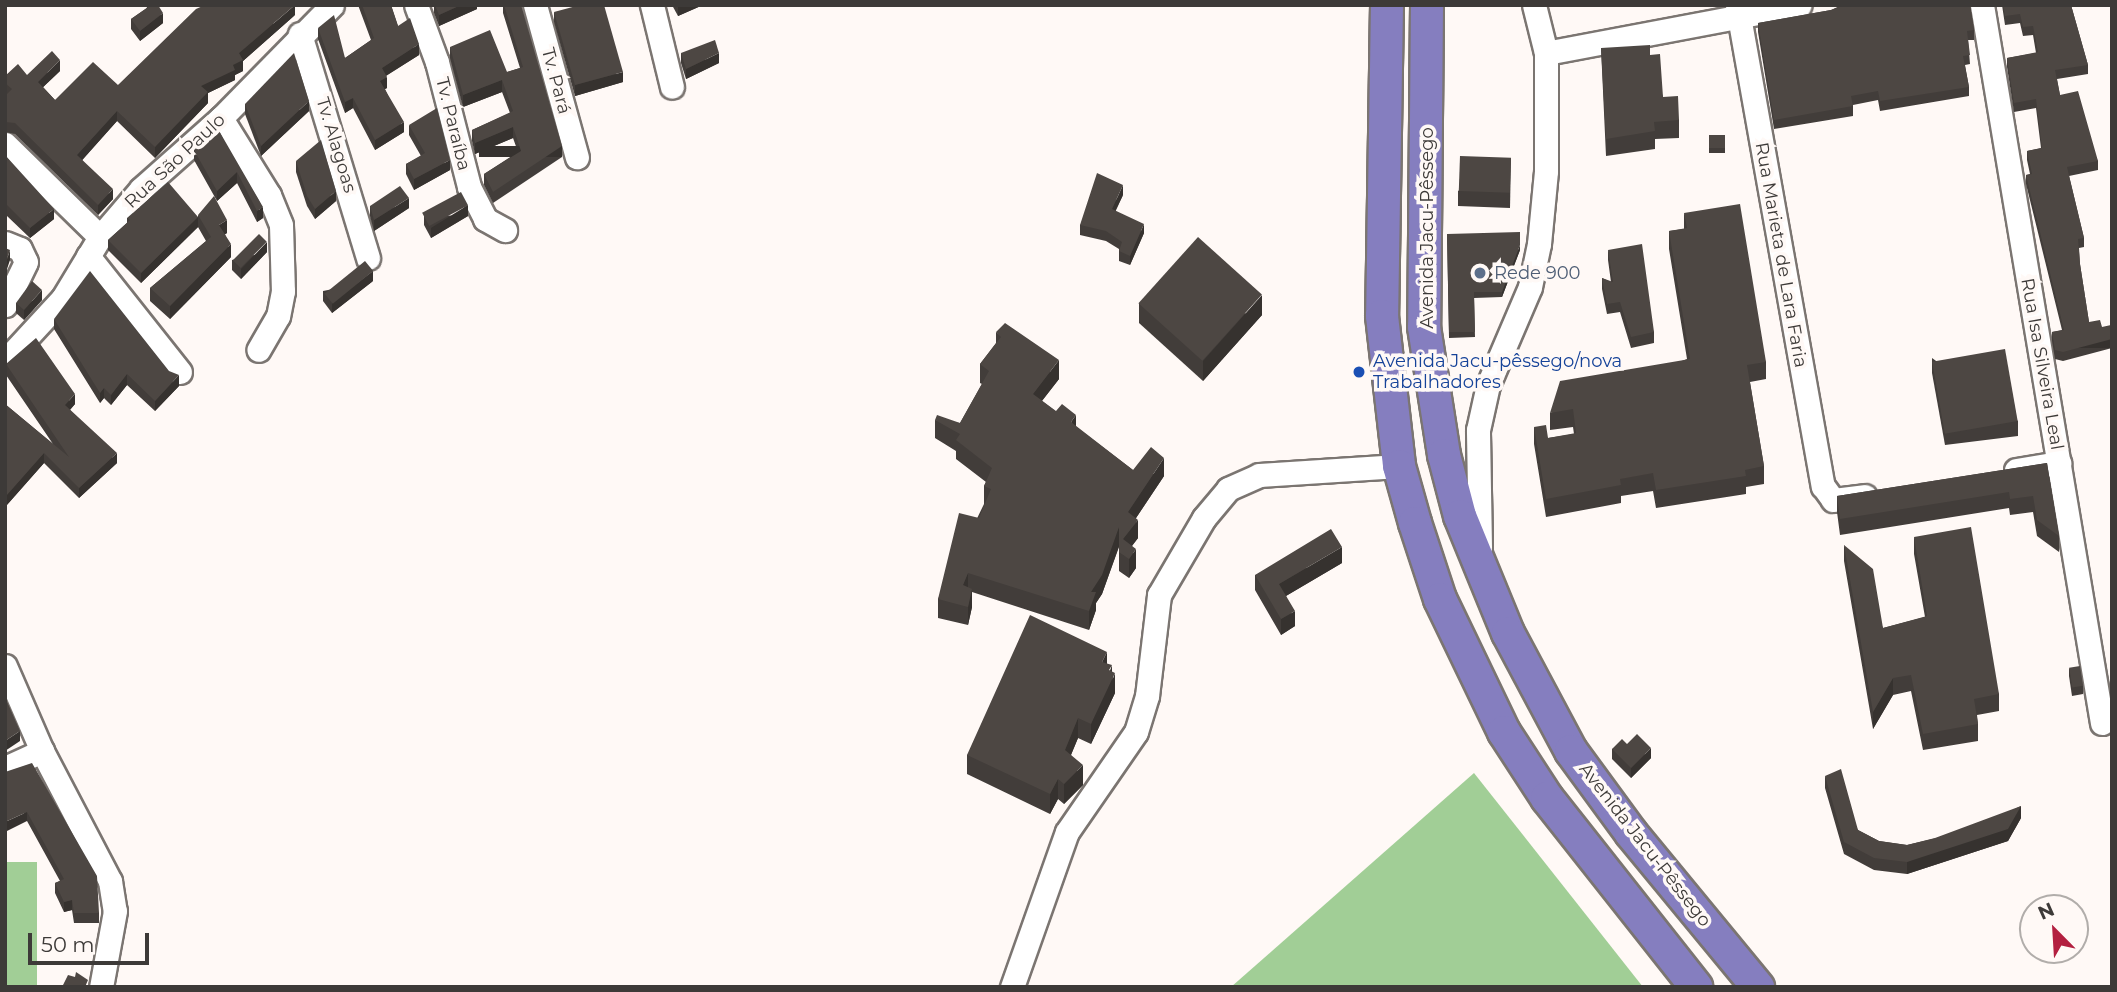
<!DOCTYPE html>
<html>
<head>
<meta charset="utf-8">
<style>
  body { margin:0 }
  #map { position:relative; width:2117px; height:992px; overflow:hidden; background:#fff9f6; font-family:Montserrat,sans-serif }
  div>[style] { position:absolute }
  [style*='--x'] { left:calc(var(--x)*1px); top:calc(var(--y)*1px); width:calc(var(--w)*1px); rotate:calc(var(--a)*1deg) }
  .forest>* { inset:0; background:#a1ce96; transform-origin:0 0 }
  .roads { filter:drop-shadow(2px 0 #7b7571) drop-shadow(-2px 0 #7b7571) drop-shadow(0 2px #7b7571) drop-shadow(0 -2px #7b7571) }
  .minor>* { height:23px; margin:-11.5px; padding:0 11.5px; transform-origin:11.5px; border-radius:11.5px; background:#fff }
  .highway>* { height:32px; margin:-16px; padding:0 16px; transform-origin:16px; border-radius:16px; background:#857ebf }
  .wall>* { inset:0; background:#423d3a; transform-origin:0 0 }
  .shaded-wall>* { inset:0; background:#36322f; transform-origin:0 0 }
  .building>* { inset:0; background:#4d4743; transform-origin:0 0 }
  .dots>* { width:19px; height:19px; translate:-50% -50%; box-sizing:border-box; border:4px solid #fff9f6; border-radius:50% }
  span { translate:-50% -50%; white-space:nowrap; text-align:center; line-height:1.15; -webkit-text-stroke:7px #fff9f6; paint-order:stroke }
  .street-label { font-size:18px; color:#3d3a38 }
  .service-label { font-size:18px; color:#4e5e75 }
  .left { translate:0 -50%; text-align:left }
  .transit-label { font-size:18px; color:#164399 }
  .frame { position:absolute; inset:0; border:7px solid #3d3a38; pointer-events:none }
  .north { position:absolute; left:2019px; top:894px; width:70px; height:70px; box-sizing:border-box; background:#fff9f6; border:2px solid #b1adaa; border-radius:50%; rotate:336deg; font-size:19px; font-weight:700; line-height:28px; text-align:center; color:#3d3a38 }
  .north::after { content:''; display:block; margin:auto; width:24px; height:32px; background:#b32040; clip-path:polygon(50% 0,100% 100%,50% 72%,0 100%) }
  .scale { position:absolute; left:28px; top:933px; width:121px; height:32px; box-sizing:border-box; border:4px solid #3d3a38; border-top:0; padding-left:9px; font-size:21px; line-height:24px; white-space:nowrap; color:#3d3a38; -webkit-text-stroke:5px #fff9f6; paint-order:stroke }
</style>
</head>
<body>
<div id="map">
  <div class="forest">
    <div style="clip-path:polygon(1474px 773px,1643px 987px,1231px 987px)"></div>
    <div style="left:37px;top:862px;width:125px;height:33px;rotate:90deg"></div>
  </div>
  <div class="roads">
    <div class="minor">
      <div style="--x:416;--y:5;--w:61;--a:69.8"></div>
      <div style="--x:437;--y:62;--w:129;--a:75.6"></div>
      <div style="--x:469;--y:187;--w:36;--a:63"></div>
      <div style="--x:485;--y:219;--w:23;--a:29"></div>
      <div style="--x:535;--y:5;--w:158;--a:74.6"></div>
      <div style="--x:652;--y:5;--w:84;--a:76.3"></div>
      <div style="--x:1737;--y:5;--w:489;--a:79.9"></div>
      <div style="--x:1823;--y:486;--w:17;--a:54"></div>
      <div style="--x:1833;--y:500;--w:32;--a:-7"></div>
      <div style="--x:1982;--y:5;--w:728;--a:80.51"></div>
      <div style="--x:300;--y:34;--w:234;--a:73.1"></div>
      <div style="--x:1546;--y:53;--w:258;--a:-10.7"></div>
      <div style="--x:221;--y:118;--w:91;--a:58.1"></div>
      <div style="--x:269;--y:195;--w:32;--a:68"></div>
      <div style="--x:281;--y:225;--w:66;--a:88.3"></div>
      <div style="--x:283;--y:291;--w:25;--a:101"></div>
      <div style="--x:278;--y:316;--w:39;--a:120"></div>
      <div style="--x:5;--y:144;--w:133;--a:44.4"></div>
      <div style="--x:5;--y:243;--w:16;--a:22"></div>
      <div style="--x:20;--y:249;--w:14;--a:65"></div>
      <div style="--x:26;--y:262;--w:48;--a:116"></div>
      <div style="--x:88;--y:256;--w:148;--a:51.6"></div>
      <div style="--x:5;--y:361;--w:86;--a:-47.4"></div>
      <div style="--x:63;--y:298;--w:71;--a:-58.8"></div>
      <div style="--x:100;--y:237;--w:63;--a:-49.5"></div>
      <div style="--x:141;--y:189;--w:107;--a:-41.6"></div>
      <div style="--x:221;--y:118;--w:158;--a:-45.5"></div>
      <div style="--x:2016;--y:470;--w:44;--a:-9.2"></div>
      <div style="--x:1480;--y:547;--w:117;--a:-91"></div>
      <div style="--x:1478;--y:430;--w:46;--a:-77.5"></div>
      <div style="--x:1488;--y:385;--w:107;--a:-66.8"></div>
      <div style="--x:1530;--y:287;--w:44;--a:-78.2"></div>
      <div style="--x:1539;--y:244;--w:73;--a:-84.5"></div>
      <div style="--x:1546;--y:171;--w:118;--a:-90"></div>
      <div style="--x:1546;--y:53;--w:49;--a:-104"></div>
      <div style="--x:5;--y:666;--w:93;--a:66.5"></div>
      <div style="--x:42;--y:751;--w:147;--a:62.4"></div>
      <div style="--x:110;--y:881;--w:30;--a:81"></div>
      <div style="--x:115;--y:911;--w:77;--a:100.4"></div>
      <div style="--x:5;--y:768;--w:41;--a:-24.7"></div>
      <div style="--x:1012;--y:987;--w:164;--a:-70.5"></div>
      <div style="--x:1067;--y:832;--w:121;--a:-55.4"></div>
      <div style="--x:1136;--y:732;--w:38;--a:-73"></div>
      <div style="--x:1147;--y:696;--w:102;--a:-83.2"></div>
      <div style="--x:1159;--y:595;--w:89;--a:-59.7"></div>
      <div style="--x:1204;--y:518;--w:38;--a:-50"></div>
      <div style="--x:1228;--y:489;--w:34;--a:-24"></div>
      <div style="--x:1259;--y:475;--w:140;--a:-3.7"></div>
    </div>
    <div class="highway">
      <div style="--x:1387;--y:5;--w:311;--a:90.9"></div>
      <div style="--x:1382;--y:316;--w:151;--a:83.5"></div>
      <div style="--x:1399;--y:466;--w:59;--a:74.3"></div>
      <div style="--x:1415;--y:523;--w:80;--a:71.8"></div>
      <div style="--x:1440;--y:599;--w:148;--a:64.3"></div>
      <div style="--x:1504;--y:732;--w:79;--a:56.9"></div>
      <div style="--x:1547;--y:798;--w:241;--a:51.7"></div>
      <div style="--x:1427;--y:5;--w:322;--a:90.5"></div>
      <div style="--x:1424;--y:327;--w:130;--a:81.1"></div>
      <div style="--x:1444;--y:455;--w:63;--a:75.3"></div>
      <div style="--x:1460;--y:516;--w:126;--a:67.7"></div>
      <div style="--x:1508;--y:633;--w:134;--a:61.9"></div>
      <div style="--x:1571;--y:751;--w:102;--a:53.8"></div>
      <div style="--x:1631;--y:833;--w:200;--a:50.5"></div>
    </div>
  </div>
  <div class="wall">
    <div style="clip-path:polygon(146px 5px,158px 5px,163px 23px,140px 41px,131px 29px,131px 19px,147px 8px)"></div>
    <div style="clip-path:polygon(358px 5px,391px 5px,398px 26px,419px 55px,386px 76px,387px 88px,385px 89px,404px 132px,375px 150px,353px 108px,345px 113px,318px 39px,318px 28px,345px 58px,371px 40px)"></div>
    <div style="clip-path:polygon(434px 5px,477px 5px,477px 9px,439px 26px,434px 13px)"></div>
    <div style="clip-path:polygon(503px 5px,521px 5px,562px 157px,493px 203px,484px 185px,484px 174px,518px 152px,513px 138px,475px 154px,472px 141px,472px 130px,510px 113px,502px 92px,463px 107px,450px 58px,450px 47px,507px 72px,520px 68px,503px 13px)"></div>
    <div style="clip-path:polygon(672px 5px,703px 5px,678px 16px)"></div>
    <div style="clip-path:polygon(1842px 5px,1970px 5px,1974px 30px,1974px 40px,1968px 40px,1970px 64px,1965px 65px,1969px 87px,1969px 96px,1880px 111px,1878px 100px,1853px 105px,1853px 116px,1774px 129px,1758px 32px,1758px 23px,1831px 10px)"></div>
    <div style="clip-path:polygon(2002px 5px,2071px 5px,2088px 65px,2088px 74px,2057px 79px,2060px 95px,2098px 161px,2098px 170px,2069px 176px,2084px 238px,2084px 247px,2079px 248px,2080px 264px,2089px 322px,2112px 331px,2112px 348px,2063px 361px,2055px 359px,2052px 341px,2052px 332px,2062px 330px,2026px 184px,2026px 175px,2030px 174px,2027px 160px,2027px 151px,2041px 148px,2036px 108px,2014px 112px,2007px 67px,2007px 58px,2036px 53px,2033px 35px,2023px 36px,2020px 23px,2005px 25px)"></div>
    <div style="clip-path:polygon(554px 12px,623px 82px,575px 96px,554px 22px)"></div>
    <div style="clip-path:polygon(295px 15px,243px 61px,243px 71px,235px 75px,235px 80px,208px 93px,208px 103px,155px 158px,117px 121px,82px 160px,113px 199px,98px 215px,15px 134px,5px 132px,5px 96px,7px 95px,5px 93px,5px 76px,27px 75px,60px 71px,43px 87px,55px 100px,118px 85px)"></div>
    <div style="clip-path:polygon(1601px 48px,1650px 55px,1663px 97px,1679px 120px,1679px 138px,1655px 139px,1655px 149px,1606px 156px)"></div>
    <div style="clip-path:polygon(681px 53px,719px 63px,686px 79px,681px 63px)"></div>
    <div style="clip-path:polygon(245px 104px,309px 111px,261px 156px,245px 114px)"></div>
    <div style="clip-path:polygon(409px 125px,450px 170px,414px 190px,406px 174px,406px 164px,421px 156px,409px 135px)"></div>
    <div style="clip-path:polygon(218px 129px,263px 218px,257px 222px,237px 183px,217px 201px,194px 160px,194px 150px)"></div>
    <div style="left:1725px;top:135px;width:18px;height:16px;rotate:90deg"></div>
    <div style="clip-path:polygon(5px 155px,54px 219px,30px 238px,7px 216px,5px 218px)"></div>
    <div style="clip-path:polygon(1511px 158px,1510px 208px,1458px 206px,1458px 191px)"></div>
    <div style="clip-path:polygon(296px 161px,336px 201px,315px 219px,307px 206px,296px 172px)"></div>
    <div style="clip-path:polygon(1123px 195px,1115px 211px,1144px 233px,1130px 265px,1119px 261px,1119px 249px,1106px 241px,1080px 235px,1080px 225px)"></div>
    <div style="clip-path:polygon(370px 206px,409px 208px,374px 231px,370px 216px)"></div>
    <div style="clip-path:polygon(1684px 213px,1766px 362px,1766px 379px,1750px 382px,1764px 466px,1764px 484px,1746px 487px,1746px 494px,1656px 508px,1653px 491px,1621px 496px,1621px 503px,1546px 517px,1534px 444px,1534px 427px,1548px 438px,1574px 434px,1573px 427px,1550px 430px,1550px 413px,1687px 359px,1669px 249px,1669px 231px,1684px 229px)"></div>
    <div style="clip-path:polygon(198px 215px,227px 233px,225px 234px,231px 257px,170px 319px,150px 301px,150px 288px,206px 241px,198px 227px,141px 283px,108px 250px,108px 240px,127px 223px,127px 218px,198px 217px)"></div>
    <div style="clip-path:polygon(424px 215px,468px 216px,431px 238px,424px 225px)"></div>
    <div style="clip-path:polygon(1447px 234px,1520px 250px,1502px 297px,1474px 298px,1475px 337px,1449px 338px)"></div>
    <div style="clip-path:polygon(1608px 250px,1654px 332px,1654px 343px,1631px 348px,1620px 312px,1607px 314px,1602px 289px,1602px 278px,1611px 282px,1608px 260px)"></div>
    <div style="clip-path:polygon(267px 252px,241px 279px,232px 270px,232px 260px)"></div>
    <div style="clip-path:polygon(373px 281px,332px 313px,323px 301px,323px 291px)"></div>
    <div style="clip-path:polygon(42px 300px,24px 320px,16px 313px,16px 303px)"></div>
    <div style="clip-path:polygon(1139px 303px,1262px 315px,1203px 381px,1139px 323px)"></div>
    <div style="clip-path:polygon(54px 319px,179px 386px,155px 411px,127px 385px,111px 405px,104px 398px,100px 403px,54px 329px)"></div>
    <div style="clip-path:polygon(996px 332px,1059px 379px,1042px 401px,1133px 470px,1164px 476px,1136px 518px,1138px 538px,1132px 546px,1136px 568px,1129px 578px,1119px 571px,1119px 547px,1102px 594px,1096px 603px,1096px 610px,1089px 630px,972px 592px,972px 607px,968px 625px,938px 618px,938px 599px,984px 504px,984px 486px,986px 482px,956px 459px,956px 451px,935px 438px,935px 420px,960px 423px,982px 384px,980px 383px,980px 364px,996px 343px)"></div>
    <div style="clip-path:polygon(1932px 358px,2018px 421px,2018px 436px,1945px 445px,1932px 373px)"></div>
    <div style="clip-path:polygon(6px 364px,75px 404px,70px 410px,117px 463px,79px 498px,44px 463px,6px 506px,5px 505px,5px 404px,53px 444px,6px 375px)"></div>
    <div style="clip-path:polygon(2047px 463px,2059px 536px,2059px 552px,2037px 536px,2033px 512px,2010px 515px,2009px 508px,1840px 535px,1837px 512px,1837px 496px)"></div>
    <div style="clip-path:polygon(1914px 537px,1999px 694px,1999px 711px,1977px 715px,1978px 724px,1978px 741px,1923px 750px,1911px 691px,1893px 695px,1873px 729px,1844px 561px,1844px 545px,1883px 628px,1925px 617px,1914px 554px)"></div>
    <div style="clip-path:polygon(1342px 563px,1286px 596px,1295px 626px,1281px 635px,1255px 590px,1255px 575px)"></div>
    <div style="clip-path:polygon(2069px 668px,2083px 686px,2083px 694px,2072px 696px,2069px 676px)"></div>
    <div style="clip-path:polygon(1112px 672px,1115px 693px,1091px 744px,1078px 738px,1071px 755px,1083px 785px,1064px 804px,1058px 799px,1050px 814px,967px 774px,967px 755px)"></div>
    <div style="clip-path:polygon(1627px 744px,1651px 758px,1631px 778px,1612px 759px,1612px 749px)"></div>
    <div style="clip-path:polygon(5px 772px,99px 913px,99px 923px,74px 923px,72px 910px,64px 912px,55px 893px,55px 883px,60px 881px,27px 821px)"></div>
    <div style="clip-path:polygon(1825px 776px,1858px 830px,1879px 841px,1907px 845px,2021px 818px,2008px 841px,1907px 874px,1874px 870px,1844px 854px,1825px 788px)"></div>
  </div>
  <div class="shaded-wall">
    <div style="clip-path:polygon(295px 5px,295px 15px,243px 61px,243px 71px,235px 75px,235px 80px,208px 93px,208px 103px,155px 158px,155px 147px,201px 86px)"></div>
    <div style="clip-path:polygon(461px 5px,477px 5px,477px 9px,439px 26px,439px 15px)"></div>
    <div style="clip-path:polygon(680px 5px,703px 5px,678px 16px,678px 6px)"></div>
    <div style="clip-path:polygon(163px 13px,163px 23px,140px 41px,140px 31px)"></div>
    <div style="clip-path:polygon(419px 44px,419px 55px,382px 78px,382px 68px)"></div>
    <div style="clip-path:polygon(719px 53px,719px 63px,686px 79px,686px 69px)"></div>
    <div style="clip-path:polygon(60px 60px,60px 71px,38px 92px,38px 82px)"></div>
    <div style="clip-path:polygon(623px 72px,623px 82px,575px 96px,575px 85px)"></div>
    <div style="clip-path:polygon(387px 77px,387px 88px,380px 91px,380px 81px)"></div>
    <div style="clip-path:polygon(502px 80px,502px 92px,463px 107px,463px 95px)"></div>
    <div style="clip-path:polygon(353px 98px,353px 108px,345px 113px,345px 102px)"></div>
    <div style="clip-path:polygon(309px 101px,309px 111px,261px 156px,261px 146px)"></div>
    <div style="clip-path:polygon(117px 111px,117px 121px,77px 166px,77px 155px)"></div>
    <div style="clip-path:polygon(404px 122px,404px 132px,375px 150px,375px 140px)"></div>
    <div style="clip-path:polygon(513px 127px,513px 138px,475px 154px,475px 143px)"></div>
    <div style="left:562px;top:146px;width:11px;height:83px;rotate:90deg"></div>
    <div style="clip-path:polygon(450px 160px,450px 170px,414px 190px,414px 179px)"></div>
    <div style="clip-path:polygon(237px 172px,237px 183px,217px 201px,217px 191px)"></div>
    <div style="clip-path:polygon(1123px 185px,1123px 195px,1112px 219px,1112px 209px)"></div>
    <div style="clip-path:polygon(113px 189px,113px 199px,98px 215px,98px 205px)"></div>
    <div style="clip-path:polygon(336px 191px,336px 201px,315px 219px,315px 209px)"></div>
    <div style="clip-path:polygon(409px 198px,409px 208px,374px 231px,374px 220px)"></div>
    <div style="clip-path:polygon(7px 205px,7px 216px,5px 218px,5px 208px)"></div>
    <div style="clip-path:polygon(468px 205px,468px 216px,431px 238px,431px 228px)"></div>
    <div style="clip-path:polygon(263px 207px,263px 218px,257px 222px,257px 211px)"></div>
    <div style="clip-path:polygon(54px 209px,54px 219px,30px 238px,30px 228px)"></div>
    <div style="clip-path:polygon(198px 217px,198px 227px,141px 283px,141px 273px)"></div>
    <div style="clip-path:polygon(227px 220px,227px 233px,219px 238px,219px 225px)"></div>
    <div style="clip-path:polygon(1144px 224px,1144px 233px,1130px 265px,1130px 256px)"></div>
    <div style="clip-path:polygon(267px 242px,267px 252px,241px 279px,241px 269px)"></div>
    <div style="clip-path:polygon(231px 244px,231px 257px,170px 319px,170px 306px)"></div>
    <div style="clip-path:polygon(1520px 245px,1520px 250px,1502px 297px,1502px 292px)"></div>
    <div style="clip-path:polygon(10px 250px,10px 260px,7px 269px,7px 259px)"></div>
    <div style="clip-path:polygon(373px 271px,373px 281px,332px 313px,332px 302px)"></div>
    <div style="clip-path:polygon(42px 290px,42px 300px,24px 320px,24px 310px)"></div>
    <div style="clip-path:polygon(1262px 295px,1262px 315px,1203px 381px,1203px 361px)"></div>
    <div style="left:2112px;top:339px;width:9px;height:51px;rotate:90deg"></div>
    <div style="clip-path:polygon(1059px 360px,1059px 379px,1033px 412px,1033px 394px)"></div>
    <div style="clip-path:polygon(127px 374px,127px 385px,111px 405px,111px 395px)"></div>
    <div style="clip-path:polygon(179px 375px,179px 386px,155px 411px,155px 401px)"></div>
    <div style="clip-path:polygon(104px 388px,104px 398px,100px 403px,100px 393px)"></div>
    <div style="clip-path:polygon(75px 394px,75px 404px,65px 415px,65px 405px)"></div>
    <div style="clip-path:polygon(1076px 415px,1076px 434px,1071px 422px)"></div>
    <div style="clip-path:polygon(44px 453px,44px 463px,6px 506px,6px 496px)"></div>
    <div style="clip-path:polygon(117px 453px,117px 463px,79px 498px,79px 488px)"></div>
    <div style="clip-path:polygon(1164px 458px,1164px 476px,1128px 530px,1128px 512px)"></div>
    <div style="clip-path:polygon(1138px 520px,1138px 538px,1124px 556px,1123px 539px)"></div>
    <div style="clip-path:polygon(1119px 527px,1119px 546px,1102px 594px,1096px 603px,1096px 610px,1089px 630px,1089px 611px,1091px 592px)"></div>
    <div style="clip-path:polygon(1342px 547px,1342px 563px,1279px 600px,1279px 584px)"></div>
    <div style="clip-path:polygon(1136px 549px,1136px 568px,1129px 578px,1129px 559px)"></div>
    <div style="clip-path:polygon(968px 573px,968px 591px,963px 585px)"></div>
    <div style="clip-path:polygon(972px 589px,972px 607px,968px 625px,968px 607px)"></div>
    <div style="clip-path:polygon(1295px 611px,1295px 626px,1281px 635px,1281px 619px)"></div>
    <div style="clip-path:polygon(1107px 652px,1107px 672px,1102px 662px)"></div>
    <div style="clip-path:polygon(1112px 665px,1112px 681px,1115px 673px,1115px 693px,1091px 744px,1091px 724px)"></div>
    <div style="clip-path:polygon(1893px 678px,1893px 695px,1873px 729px,1873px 712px)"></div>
    <div style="clip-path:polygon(1078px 718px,1078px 738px,1065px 769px,1065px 750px)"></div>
    <div style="clip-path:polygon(20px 731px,20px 741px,5px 751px,5px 741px)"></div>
    <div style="clip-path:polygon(1651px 748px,1651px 758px,1631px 778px,1631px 768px)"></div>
    <div style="clip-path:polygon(1083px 765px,1083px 785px,1064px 804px,1064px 784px)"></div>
    <div style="clip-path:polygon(1058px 779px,1058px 799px,1050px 814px,1050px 794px)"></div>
    <div style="clip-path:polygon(2021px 806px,2021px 818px,2008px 841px,1907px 874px,1907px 862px)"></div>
    <div style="clip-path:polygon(27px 812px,27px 821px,5px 832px,5px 822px)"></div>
    <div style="clip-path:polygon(72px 900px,72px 910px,64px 912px,64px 902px)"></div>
  </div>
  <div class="building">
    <div style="clip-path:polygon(151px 5px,158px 5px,163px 13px,140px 31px,131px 19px)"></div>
    <div style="clip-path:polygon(205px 5px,295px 5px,239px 53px,243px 60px,233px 65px,235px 70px,201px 86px,208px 92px,155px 147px,117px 111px,77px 155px,113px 189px,98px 205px,15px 123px,5px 122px,5px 96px,12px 89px,5px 83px,5px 76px,18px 64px,27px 75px,52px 51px,60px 60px,38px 82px,55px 100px,93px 62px,118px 85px,196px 9px)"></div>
    <div style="clip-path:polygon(362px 5px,391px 5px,398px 26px,410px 18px,419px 44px,382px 68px,387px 77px,380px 81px,404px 122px,375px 140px,353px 98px,345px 102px,318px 28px,334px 15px,345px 58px,374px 38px)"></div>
    <div style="clip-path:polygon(435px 5px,461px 5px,439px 15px)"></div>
    <div style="clip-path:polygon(504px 5px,521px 5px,562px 146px,493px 192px,484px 174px,521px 151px,513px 127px,475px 143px,472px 130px,513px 111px,502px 80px,463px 95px,450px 47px,490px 30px,507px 72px,523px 67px)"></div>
    <div style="clip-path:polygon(580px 5px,604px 5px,623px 72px,575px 85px,554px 12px)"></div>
    <div style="clip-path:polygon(1844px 5px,1970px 5px,1974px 30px,1967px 31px,1970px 55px,1963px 56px,1969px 87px,1880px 101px,1878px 91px,1851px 96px,1853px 106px,1774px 120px,1758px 23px,1831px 10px)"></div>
    <div style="clip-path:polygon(2003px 5px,2071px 5px,2088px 65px,2055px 70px,2060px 95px,2078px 91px,2098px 161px,2067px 167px,2084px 238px,2078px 239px,2080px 264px,2089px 322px,2100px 320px,2102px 327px,2111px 325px,2112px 339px,2063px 352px,2055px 350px,2052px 332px,2064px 330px,2026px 175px,2032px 174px,2027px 151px,2042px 148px,2036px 99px,2014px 103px,2007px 58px,2038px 52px,2033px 26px,2023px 27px,2020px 14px,2005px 16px)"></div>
    <div style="clip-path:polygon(715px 40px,719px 53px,686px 69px,681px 53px)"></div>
    <div style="clip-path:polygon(1650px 45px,1650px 55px,1660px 54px,1663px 97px,1678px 96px,1679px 120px,1654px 122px,1655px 131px,1606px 139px,1601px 48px)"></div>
    <div style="clip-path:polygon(294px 53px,309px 101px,261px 146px,245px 104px)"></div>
    <div style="clip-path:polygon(437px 108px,450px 160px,414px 179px,406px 164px,425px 153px,409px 125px)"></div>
    <div style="clip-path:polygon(218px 129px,263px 207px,257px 211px,237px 172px,217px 191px,194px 150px)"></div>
    <div style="left:1725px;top:135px;width:13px;height:16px;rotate:90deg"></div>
    <div style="clip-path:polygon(321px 140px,336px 191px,315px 209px,307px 196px,296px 161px)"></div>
    <div style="clip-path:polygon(5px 155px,54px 209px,30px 228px,7px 205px,5px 208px)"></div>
    <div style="left:1460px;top:156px;width:51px;height:35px;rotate:2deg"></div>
    <div style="clip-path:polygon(1097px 173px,1123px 185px,1112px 209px,1144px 224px,1130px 256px,1119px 251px,1122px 242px,1106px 231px,1080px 225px)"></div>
    <div style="clip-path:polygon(168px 182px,198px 217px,141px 273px,108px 240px,130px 220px,127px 218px)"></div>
    <div style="clip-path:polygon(400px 186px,409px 198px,374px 220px,370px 206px)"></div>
    <div style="left:461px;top:192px;width:15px;height:44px;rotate:62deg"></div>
    <div style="clip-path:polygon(214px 196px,227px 220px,219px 225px,231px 244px,170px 306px,150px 288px,211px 237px,198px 215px)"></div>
    <div style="clip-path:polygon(1740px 204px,1766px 362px,1747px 365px,1764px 466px,1745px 470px,1746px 476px,1656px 490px,1653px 473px,1620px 479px,1621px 485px,1546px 499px,1534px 427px,1546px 425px,1548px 438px,1576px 433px,1573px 409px,1550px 413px,1560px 381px,1690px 359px,1669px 231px,1687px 228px,1684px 213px)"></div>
    <div style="clip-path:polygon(1520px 232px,1520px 245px,1502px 292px,1474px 292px,1475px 332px,1449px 332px,1447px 234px)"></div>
    <div style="left:259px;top:234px;width:11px;height:37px;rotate:45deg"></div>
    <div style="left:1198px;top:237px;width:86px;height:89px;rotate:42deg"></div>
    <div style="clip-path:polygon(1642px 244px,1654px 332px,1631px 337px,1620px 302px,1607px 304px,1602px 278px,1613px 282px,1608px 250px)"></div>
    <div style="clip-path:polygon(5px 248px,10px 250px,7px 259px,5px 259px)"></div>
    <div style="left:365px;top:261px;width:13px;height:52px;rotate:51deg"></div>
    <div style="clip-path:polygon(90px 271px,169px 371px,179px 375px,155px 401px,127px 374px,111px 395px,104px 388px,100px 393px,54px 319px)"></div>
    <div style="clip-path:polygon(32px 281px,42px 290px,24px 310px,16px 303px)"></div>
    <div style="clip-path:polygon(1005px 323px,1059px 360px,1033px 394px,1056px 411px,1062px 404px,1076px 415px,1071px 422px,1133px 470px,1151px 447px,1164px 458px,1128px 512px,1138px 520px,1123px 539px,1136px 549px,1129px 559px,1119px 552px,1119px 527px,1102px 575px,1091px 592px,1096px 592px,1089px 611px,968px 573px,963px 585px,972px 589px,968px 607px,938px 599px,959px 513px,979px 518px,991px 489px,984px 486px,992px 468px,956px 440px,960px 434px,935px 420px,937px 415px,960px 423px,989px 371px,980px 364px,1001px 337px,996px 332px)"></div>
    <div style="clip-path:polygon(36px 338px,75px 394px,65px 405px,117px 453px,79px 488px,44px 453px,6px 496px,5px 495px,5px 404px,69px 457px,6px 364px)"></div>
    <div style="left:2005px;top:349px;width:73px;height:74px;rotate:80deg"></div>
    <div style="clip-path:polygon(2047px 463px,2059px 536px,2037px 520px,2033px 496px,2010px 499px,2009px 492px,1840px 519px,1837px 496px)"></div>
    <div style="clip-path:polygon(1971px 527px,1999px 694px,1974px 699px,1978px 724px,1923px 734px,1911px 675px,1893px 678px,1873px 712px,1844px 545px,1873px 569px,1883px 628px,1927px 616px,1914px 537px)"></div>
    <div style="clip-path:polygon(1331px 529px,1342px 547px,1279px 584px,1295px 611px,1281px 619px,1255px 575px)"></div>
    <div style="clip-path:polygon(1030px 615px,1107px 652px,1102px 662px,1112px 665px,1109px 670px,1115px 673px,1091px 724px,1078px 718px,1065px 750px,1083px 765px,1064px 784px,1058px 779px,1050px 794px,967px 755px)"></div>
    <div style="left:2080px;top:666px;width:20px;height:11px;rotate:81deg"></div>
    <div style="clip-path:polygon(5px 697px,20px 731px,5px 741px)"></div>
    <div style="clip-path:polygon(1637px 734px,1651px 748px,1631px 768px,1612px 749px,1622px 739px,1627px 744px)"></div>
    <div style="clip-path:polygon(32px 763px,97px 876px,99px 913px,74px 913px,72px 900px,64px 902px,55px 883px,64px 879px,27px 812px,5px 822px,5px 772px)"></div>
    <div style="clip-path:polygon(1841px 769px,1858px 830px,1879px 841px,1907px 845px,1935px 838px,2021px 806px,2008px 829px,1907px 862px,1874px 858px,1844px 842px,1825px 776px)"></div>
    <div style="clip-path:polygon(76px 972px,88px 980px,85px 987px,62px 987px,68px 975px,75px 977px)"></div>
  </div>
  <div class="dots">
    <div style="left:1480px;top:273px;background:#5c6f8a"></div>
    <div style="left:1359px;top:372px;background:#1a4fb4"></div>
  </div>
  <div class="street-label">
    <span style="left:556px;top:81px;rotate:75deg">Tv. Pará</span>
    <span style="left:453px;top:124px;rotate:76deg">Tv. Paraíba</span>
    <span style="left:336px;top:145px;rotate:73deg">Tv. Alagoas</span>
    <span style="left:175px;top:161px;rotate:-43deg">Rua São Paulo</span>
    <span style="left:1427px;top:228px;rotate:-90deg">Avenida Jacu-Pêssego</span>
    <span style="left:1781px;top:255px;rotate:80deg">Rua Marieta de Lara Faria</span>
    <span style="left:2042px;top:364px;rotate:80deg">Rua Isa Silveira Leal</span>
    <span style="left:1645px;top:845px;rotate:52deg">Avenida Jacu-Pêssego</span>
  </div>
  <div class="service-label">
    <span class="left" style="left:1494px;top:273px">Rede 900</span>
  </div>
  <div class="transit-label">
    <span class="left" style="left:1373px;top:372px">Avenida Jacu-pêssego/nova<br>Trabalhadores</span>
  </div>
  <div class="frame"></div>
  <div class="north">N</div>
  <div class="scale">50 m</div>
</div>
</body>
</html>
